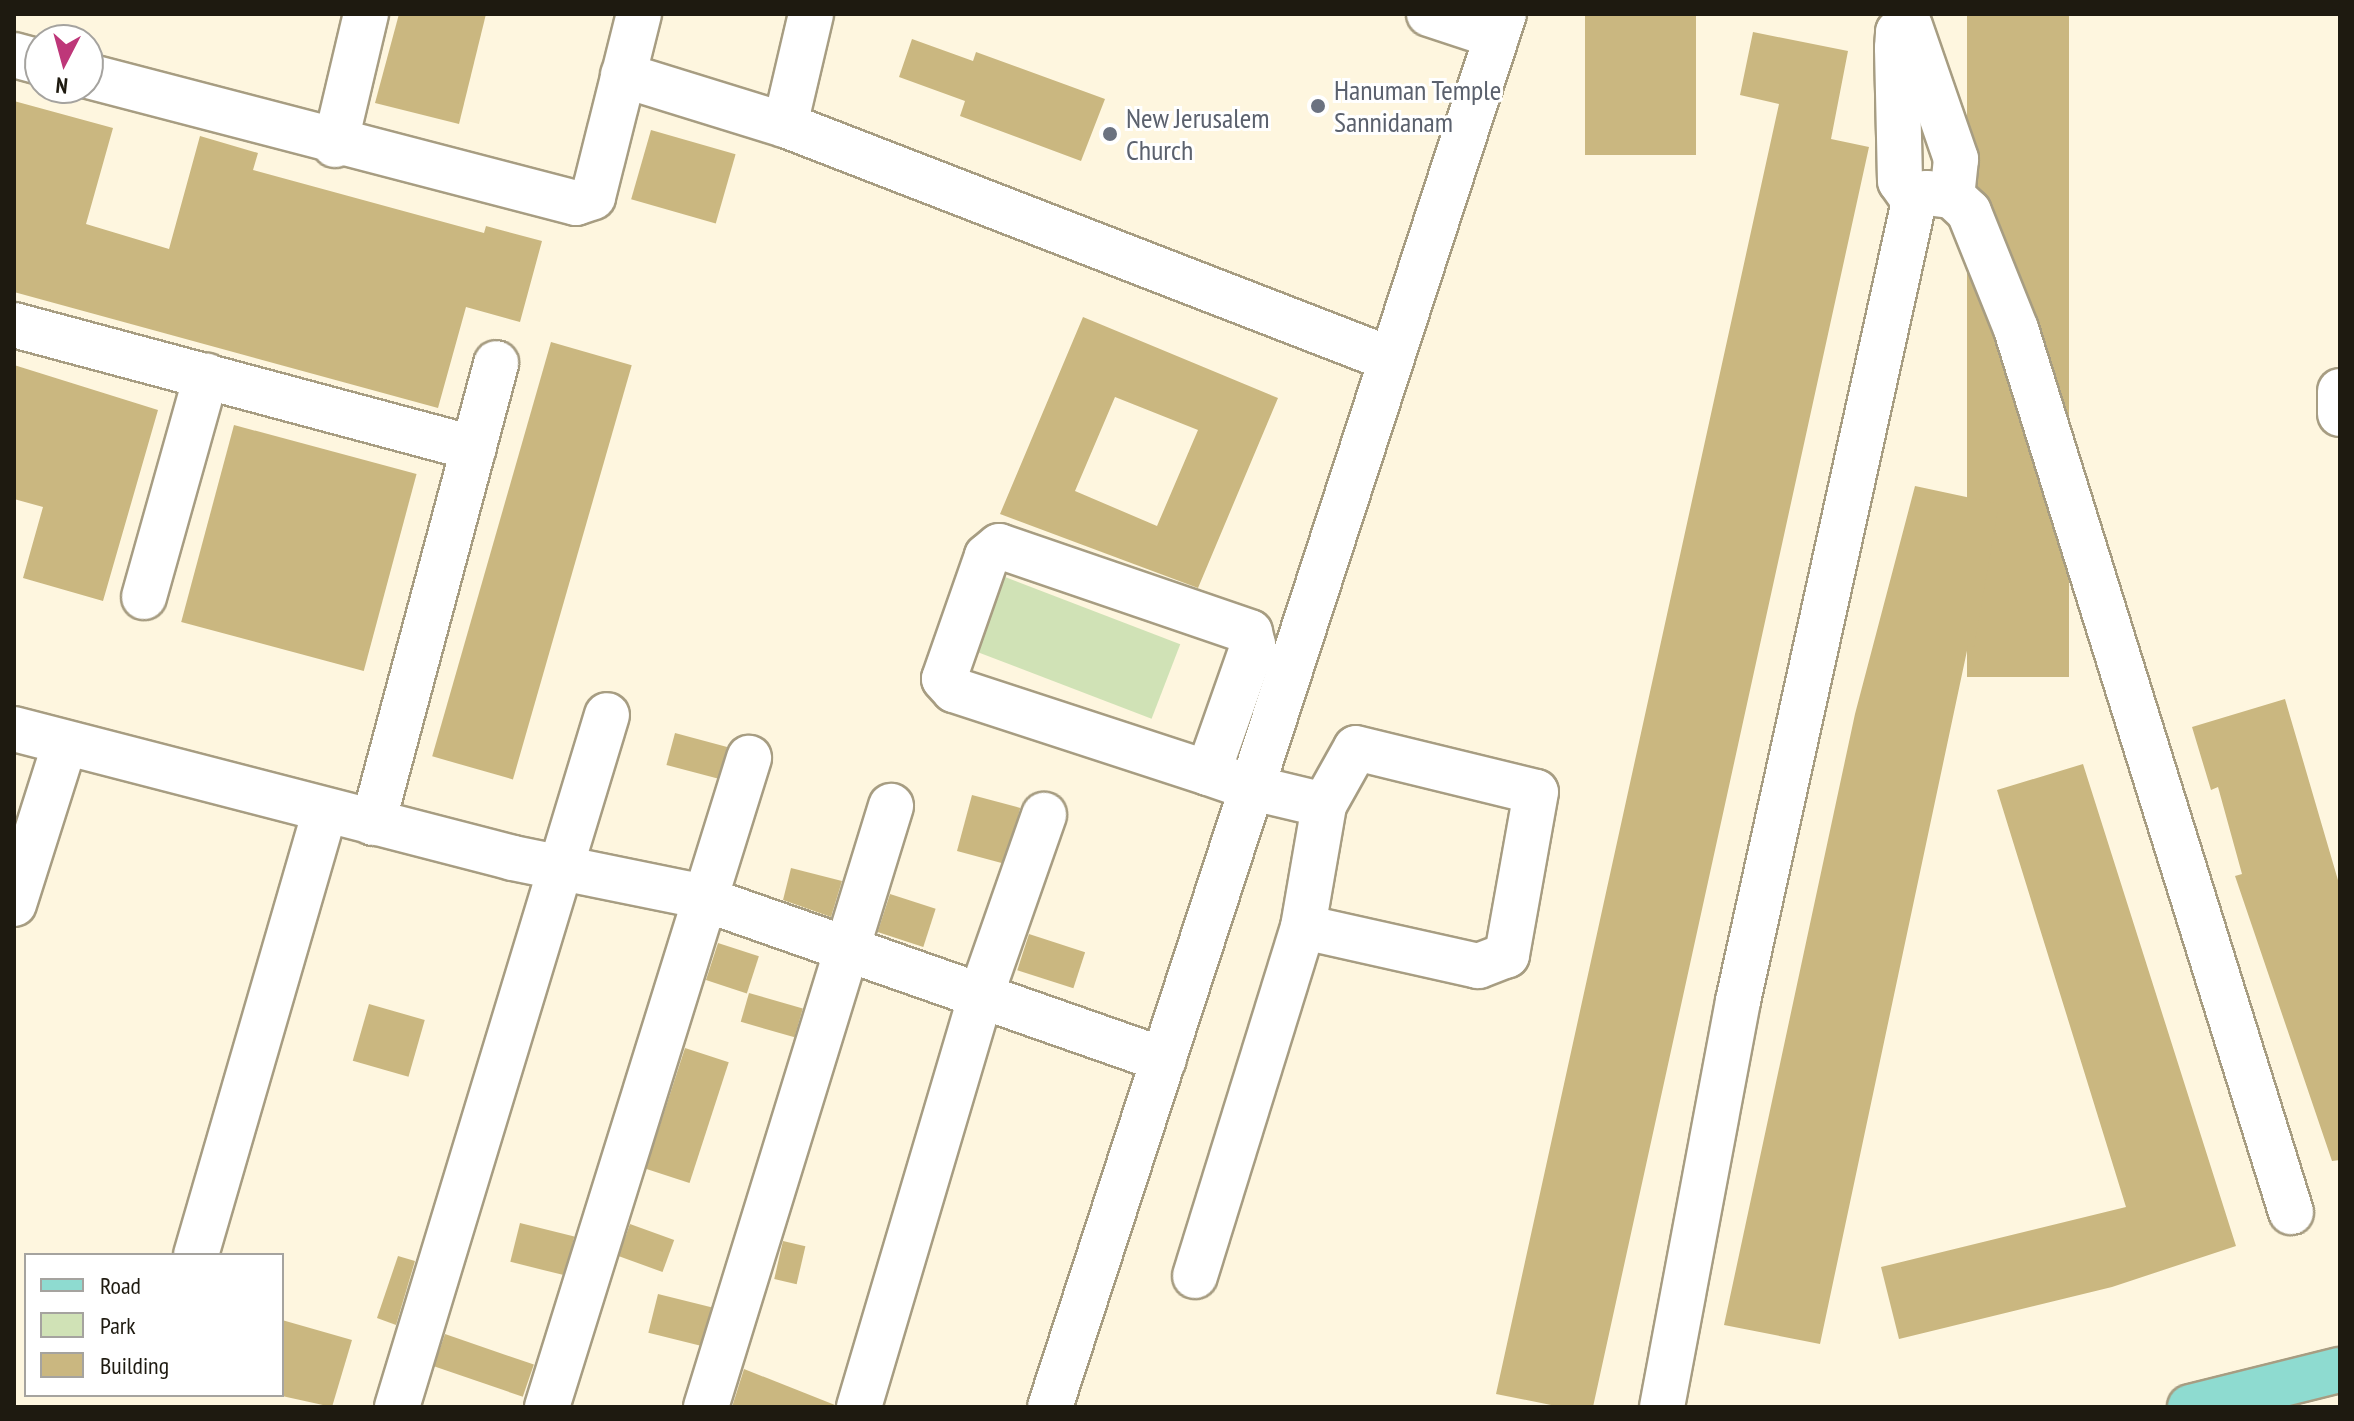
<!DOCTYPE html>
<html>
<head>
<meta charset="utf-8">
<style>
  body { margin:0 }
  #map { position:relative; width:2354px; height:1421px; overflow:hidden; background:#fef6df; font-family:"PT Sans Narrow",sans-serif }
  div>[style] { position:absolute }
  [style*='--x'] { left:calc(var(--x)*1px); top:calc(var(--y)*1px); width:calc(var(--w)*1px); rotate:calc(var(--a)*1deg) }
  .green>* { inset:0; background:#d0e2b6; transform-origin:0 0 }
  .building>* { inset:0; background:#cab780; transform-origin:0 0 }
  .roads { filter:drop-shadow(2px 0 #a79d82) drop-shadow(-2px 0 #a79d82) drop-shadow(0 2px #a79d82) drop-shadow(0 -2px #a79d82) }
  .minor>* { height:44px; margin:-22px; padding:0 22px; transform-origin:22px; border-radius:22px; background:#fff }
  .major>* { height:44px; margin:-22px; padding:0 22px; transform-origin:22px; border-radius:22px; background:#8edbd0 }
  .dots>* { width:22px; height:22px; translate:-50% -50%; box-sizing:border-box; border:4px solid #fff; border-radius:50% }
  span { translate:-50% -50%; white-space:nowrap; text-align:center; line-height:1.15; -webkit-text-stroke:6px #fff; paint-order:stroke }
  .worship-label { font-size:28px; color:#5b616d }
  .left { translate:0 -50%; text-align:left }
  .frame { position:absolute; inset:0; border:16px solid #1e1a10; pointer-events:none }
  .legend { position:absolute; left:24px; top:1253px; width:260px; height:144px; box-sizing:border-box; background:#fff; border:2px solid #a5a39f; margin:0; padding:10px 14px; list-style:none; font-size:24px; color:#1e1a10 }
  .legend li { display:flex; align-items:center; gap:16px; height:40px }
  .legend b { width:40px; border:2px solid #a5a39f }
  .north { position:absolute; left:24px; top:24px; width:80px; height:80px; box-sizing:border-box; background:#fff; border:2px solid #a5a39f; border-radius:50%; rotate:186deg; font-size:22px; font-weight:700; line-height:32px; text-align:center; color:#1e1a10 }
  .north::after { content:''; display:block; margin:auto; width:28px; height:36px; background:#be3779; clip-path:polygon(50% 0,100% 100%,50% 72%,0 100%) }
</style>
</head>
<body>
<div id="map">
  <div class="green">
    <div style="left:987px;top:570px;width:207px;height:80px;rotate:21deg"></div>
  </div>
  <div class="building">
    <div style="clip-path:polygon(399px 14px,486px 14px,459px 124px,375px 103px)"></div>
    <div style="left:1585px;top:14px;width:111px;height:141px"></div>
    <div style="left:1967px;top:14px;width:102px;height:663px"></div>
    <div style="clip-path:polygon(1753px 32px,1848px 51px,1831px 139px,1869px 147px,1593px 1407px,1561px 1407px,1496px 1394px,1779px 104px,1740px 95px)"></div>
    <div style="clip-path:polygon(912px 39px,973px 61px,976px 52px,1105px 99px,1081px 161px,960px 116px,965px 101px,899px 77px)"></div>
    <div style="clip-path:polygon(14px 101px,113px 128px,86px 224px,169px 249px,200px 136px,258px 153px,253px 170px,484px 233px,486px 226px,542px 241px,520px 322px,466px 307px,438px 408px,14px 292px)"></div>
    <div style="left:651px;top:130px;width:88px;height:72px;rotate:16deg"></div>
    <div style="clip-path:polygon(evenodd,1083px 317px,1278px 398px,1198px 588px,1000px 514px,1083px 317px,1115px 397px,1198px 430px,1157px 526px,1075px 491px,1115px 397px)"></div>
    <div style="left:551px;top:342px;width:84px;height:431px;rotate:16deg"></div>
    <div style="clip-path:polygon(14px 365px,158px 410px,103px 601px,23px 578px,43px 507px,14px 499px)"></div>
    <div style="left:234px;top:425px;width:189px;height:204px;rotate:15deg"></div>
    <div style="clip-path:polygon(1915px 486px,1999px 504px,1974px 647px,1968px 646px,1820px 1344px,1724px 1325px,1855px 714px)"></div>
    <div style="clip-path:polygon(2285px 699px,2340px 887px,2340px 1160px,2332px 1161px,2235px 876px,2242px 874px,2218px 787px,2211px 790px,2192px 727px)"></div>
    <div style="left:675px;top:733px;width:54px;height:33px;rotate:15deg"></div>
    <div style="clip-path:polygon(2083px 764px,2236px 1246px,2112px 1287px,1899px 1339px,1881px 1267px,2126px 1207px,1997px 790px)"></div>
    <div style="left:972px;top:795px;width:50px;height:58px;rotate:15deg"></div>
    <div style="clip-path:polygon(791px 868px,842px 881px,831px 917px,783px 900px)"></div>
    <div style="left:890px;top:894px;width:48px;height:40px;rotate:18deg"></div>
    <div style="left:1029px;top:934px;width:59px;height:38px;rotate:18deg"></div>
    <div style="left:718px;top:943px;width:43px;height:39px;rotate:18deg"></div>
    <div style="left:749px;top:993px;width:56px;height:30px;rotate:16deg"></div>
    <div style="left:369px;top:1004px;width:58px;height:59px;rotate:16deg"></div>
    <div style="left:685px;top:1048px;width:46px;height:127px;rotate:18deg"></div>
    <div style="left:520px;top:1223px;width:56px;height:40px;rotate:14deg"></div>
    <div style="left:630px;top:1224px;width:47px;height:34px;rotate:20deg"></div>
    <div style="left:783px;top:1241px;width:23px;height:39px;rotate:13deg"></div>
    <div style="clip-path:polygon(398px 1256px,415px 1261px,396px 1325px,377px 1318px)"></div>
    <div style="left:658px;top:1294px;width:55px;height:40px;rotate:14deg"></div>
    <div style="clip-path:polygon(282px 1320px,352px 1340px,332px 1407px,282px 1396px)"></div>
    <div style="left:445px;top:1334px;width:94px;height:34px;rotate:19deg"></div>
    <div style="clip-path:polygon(744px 1369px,835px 1405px,834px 1407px,732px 1407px)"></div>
  </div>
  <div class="roads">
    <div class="minor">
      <div style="--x:1429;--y:14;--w:71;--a:18.2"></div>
      <div style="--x:14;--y:55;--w:27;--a:15"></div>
      <div style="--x:623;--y:75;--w:170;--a:17.2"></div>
      <div style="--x:785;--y:125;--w:649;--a:21.15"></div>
      <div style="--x:88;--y:76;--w:504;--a:14.59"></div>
      <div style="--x:576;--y:203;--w:18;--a:-19"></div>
      <div style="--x:593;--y:197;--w:189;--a:-75.9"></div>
      <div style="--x:785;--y:125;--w:114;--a:-76.8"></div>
      <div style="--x:335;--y:145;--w:135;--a:-76.7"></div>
      <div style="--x:1914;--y:201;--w:24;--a:-125"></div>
      <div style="--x:1900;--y:181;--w:133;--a:-91.3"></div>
      <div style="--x:1897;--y:48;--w:16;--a:-86"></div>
      <div style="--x:1898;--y:32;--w:13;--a:-27"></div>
      <div style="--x:1910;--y:26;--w:141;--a:70.9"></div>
      <div style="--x:1956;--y:159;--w:37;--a:96"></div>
      <div style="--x:14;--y:325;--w:476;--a:15"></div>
      <div style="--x:2340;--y:391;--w:23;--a:90"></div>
      <div style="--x:144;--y:597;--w:230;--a:-74.3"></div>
      <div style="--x:14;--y:729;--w:515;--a:14.49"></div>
      <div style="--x:513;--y:858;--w:181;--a:11.5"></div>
      <div style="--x:690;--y:894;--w:502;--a:19.3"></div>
      <div style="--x:1208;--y:773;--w:136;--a:-70.6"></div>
      <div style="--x:1253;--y:645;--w:13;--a:-103"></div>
      <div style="--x:1250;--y:632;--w:265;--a:-161.1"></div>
      <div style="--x:999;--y:546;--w:16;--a:140"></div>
      <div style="--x:987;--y:556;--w:130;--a:109.3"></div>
      <div style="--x:944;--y:679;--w:15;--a:48"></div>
      <div style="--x:954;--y:690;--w:267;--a:18.1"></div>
      <div style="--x:1208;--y:773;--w:43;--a:18.9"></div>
      <div style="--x:1249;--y:787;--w:77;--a:13.5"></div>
      <div style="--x:1324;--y:805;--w:65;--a:-60.7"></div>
      <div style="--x:1356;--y:748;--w:185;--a:13.7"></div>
      <div style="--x:1536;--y:792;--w:166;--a:100.1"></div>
      <div style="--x:1507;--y:955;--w:31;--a:159"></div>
      <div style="--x:1478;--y:966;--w:179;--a:-167.4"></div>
      <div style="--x:1303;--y:927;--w:124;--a:-80.2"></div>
      <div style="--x:373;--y:823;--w:476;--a:-75"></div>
      <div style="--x:14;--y:904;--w:169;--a:-72.4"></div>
      <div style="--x:196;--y:1255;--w:462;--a:-73.8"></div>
      <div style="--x:1195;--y:1276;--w:365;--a:-72.8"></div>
      <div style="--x:397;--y:1407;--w:723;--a:-73.12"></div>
      <div style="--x:547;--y:1407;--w:680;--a:-72.71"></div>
      <div style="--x:706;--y:1407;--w:629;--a:-72.89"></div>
      <div style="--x:859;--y:1407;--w:430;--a:-73.5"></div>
      <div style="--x:981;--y:995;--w:191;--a:-70.7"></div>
      <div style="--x:1050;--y:1407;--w:1465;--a:-71.95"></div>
      <div style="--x:1662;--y:1407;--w:413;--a:-79.4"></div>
      <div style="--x:1738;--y:1001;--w:819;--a:-77.59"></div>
      <div style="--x:1914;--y:201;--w:15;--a:-32"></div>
      <div style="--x:1927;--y:193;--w:25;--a:7"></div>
      <div style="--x:1952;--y:196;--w:23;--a:43"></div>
      <div style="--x:1969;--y:212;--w:126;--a:68.1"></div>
      <div style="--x:2016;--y:329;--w:925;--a:72.7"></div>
    </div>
    <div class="major">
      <div style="--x:2190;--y:1407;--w:154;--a:-13.9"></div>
    </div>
  </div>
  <div class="dots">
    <div style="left:1318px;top:106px;background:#6b7280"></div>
    <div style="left:1110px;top:134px;background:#6b7280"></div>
  </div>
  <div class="worship-label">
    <span class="left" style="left:1334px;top:106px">Hanuman Temple<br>Sannidanam</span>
    <span class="left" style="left:1126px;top:134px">New Jerusalem<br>Church</span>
  </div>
  <div class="frame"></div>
  <ul class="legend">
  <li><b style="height:10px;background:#8edbd0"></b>Road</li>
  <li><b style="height:22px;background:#d0e2b6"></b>Park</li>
  <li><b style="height:22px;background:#cab780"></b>Building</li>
  </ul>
  <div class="north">N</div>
</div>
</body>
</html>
